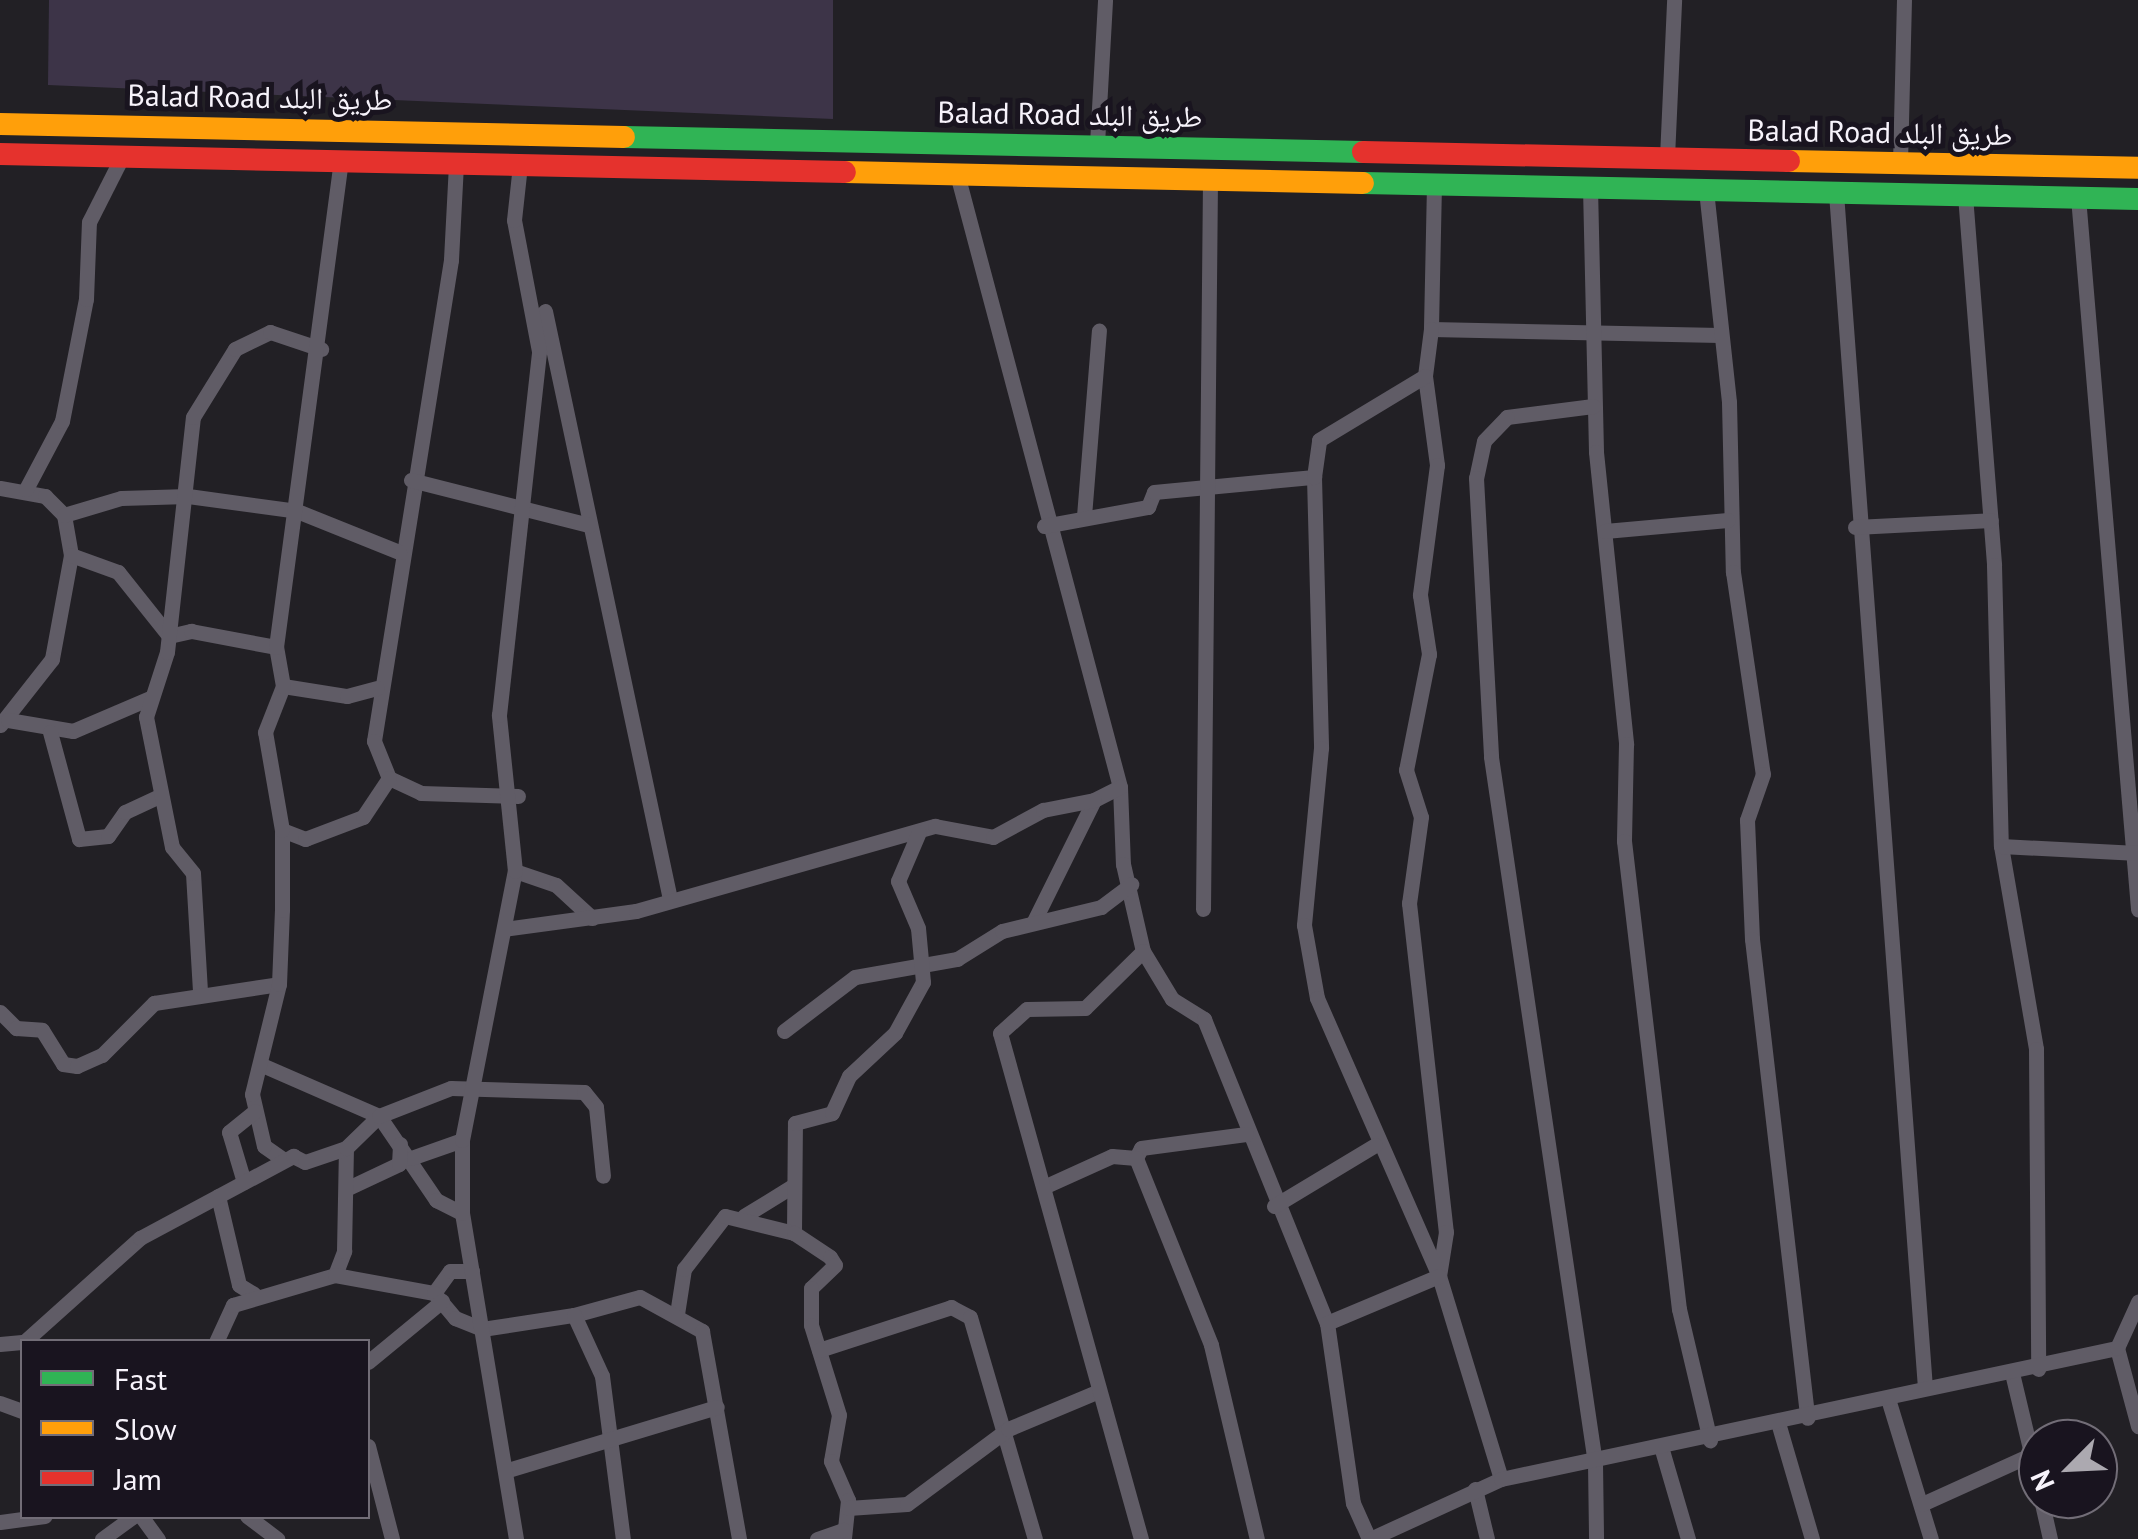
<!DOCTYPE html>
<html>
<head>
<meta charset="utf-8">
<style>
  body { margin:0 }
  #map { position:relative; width:2138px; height:1539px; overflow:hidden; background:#222025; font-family:"PT Sans","Noto Naskh Arabic",sans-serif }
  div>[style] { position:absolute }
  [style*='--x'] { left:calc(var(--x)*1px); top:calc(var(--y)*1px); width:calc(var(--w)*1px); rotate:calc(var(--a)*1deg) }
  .green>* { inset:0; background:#3d3448 }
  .street>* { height:15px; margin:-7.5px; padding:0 7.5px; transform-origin:7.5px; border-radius:7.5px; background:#605c66 }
  .fast>* { height:22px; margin:-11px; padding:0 11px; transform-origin:11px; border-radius:11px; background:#30b455 }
  .slow>* { height:22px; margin:-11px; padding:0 11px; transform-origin:11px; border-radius:11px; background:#ff9f0a }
  .jam>* { height:22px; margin:-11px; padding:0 11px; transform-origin:11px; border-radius:11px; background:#e5322d }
  span { translate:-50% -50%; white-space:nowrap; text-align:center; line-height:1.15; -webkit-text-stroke:10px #19141f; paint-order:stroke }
  .street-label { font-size:30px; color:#f7f3fb }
  .legend { position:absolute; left:20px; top:1339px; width:350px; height:180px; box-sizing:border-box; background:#19141f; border:2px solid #726d77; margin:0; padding:12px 18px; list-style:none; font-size:30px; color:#f7f3fb }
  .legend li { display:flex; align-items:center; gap:20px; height:50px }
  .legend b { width:50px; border:2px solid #726d77 }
  .north { position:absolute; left:2018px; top:1419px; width:100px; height:100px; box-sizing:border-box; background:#19141f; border:2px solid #726d77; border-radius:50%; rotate:246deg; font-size:28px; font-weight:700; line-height:40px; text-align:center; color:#f7f3fb }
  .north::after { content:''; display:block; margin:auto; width:35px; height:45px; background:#aca9b0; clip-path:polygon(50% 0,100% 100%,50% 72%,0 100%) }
</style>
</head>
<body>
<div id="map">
  <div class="green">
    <div style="clip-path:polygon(49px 0,833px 0,833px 119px,48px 85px)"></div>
  </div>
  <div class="street">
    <div style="--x:1097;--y:144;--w:144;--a:-86.8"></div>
    <div style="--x:1667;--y:157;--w:157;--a:-87.4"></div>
    <div style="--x:1900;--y:163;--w:163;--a:-88.6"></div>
    <div style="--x:456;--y:164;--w:96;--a:93"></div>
    <div style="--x:451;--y:260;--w:487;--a:99.1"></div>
    <div style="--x:374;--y:741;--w:40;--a:68"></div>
    <div style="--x:389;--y:778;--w:35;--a:25"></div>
    <div style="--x:421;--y:793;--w:97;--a:1.8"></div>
    <div style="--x:957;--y:174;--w:634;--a:75.11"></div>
    <div style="--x:1120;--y:787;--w:77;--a:87.8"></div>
    <div style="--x:1123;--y:864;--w:89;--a:77.1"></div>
    <div style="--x:1143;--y:951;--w:56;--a:58.9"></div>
    <div style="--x:1172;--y:999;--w:38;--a:32"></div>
    <div style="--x:1204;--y:1019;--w:328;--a:68"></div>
    <div style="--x:1327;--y:1323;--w:182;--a:81.8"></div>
    <div style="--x:1353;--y:1503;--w:39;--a:66"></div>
    <div style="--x:1434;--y:184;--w:145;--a:91.2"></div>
    <div style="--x:1431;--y:329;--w:289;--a:1.2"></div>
    <div style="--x:1590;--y:187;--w:265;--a:88.7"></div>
    <div style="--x:1596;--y:452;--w:294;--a:84.1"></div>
    <div style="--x:1626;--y:744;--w:97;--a:91.2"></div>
    <div style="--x:1624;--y:841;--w:471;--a:83.3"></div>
    <div style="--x:1679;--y:1309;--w:135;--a:76.7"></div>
    <div style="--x:1706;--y:190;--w:213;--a:83.8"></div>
    <div style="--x:1729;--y:402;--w:170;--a:88.7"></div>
    <div style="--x:1733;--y:572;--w:204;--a:81.6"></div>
    <div style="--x:1763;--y:774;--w:49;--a:109.2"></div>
    <div style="--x:1747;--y:820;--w:119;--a:87.6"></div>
    <div style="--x:1752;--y:939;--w:482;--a:83.4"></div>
    <div style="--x:1836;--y:193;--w:1197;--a:85.74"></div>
    <div style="--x:1965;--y:195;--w:371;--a:85.5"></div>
    <div style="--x:1994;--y:565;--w:281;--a:88.6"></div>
    <div style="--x:2001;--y:846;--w:206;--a:80.2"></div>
    <div style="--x:2036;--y:1049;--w:320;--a:89.6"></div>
    <div style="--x:2078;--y:197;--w:715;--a:85.18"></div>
    <div style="--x:545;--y:311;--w:601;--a:78"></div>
    <div style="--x:1431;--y:329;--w:47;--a:97.3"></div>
    <div style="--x:1425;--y:376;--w:90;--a:82.3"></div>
    <div style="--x:1437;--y:465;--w:131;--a:97.5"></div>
    <div style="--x:1420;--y:595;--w:60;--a:81.3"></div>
    <div style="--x:1429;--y:654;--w:118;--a:101.2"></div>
    <div style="--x:1406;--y:770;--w:49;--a:72.3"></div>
    <div style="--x:1421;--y:817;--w:87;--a:97.9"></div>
    <div style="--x:1409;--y:903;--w:331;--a:83.6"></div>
    <div style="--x:1446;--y:1232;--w:45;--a:99"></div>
    <div style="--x:1593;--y:406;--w:87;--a:172.7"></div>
    <div style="--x:1507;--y:417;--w:33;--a:134"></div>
    <div style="--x:1484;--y:441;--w:38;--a:102"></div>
    <div style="--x:1476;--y:478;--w:279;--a:86.9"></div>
    <div style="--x:1491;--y:757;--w:714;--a:81.62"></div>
    <div style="--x:1595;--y:1463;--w:76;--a:89.2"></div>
    <div style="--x:1314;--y:477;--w:271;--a:88.5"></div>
    <div style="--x:1321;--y:748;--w:178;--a:95.5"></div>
    <div style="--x:1304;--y:925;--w:74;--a:79.9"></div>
    <div style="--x:1317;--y:998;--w:304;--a:66.3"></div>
    <div style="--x:1439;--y:1276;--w:212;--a:73"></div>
    <div style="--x:411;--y:480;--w:184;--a:14.2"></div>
    <div style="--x:0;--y:488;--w:46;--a:10.1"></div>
    <div style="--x:45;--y:496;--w:27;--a:45"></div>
    <div style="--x:64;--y:515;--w:41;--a:80.1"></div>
    <div style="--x:71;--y:555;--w:106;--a:100.4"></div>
    <div style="--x:52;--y:659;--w:84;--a:128.2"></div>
    <div style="--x:26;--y:489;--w:77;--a:-62.1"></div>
    <div style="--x:62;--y:421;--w:124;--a:-78.9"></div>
    <div style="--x:86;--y:299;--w:77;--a:-87.8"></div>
    <div style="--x:89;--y:222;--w:73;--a:-63.1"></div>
    <div style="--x:64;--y:515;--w:59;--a:-16.6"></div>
    <div style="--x:121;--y:498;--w:67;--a:-1.7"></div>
    <div style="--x:188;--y:496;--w:110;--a:7.8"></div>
    <div style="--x:297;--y:511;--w:110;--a:21.9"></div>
    <div style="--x:1084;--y:516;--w:186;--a:-85.4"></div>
    <div style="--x:1044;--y:526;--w:106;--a:-10.4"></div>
    <div style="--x:1148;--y:507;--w:16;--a:-68"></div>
    <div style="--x:1154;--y:492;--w:161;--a:-5.4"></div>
    <div style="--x:1314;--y:477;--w:37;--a:-82"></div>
    <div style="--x:1319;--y:440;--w:124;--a:-31.1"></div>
    <div style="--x:1855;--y:527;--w:136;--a:-2.9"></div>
    <div style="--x:1605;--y:531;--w:123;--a:-5.1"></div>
    <div style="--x:71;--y:555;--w:50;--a:19.9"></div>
    <div style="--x:118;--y:572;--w:82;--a:51.4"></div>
    <div style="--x:169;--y:636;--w:23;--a:-13"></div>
    <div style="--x:191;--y:631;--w:86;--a:10.7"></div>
    <div style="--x:283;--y:686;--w:65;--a:8.9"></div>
    <div style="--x:347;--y:696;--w:31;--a:-15"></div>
    <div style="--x:8;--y:720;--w:66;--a:9.6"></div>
    <div style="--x:73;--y:731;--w:84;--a:-23.2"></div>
    <div style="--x:50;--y:732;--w:111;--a:74.8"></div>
    <div style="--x:79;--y:839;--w:29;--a:-6"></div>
    <div style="--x:108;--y:836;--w:29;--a:-55"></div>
    <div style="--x:125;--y:812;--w:35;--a:-25"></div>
    <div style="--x:282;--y:830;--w:25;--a:21"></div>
    <div style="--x:305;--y:839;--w:62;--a:-20.8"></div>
    <div style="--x:363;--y:817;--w:47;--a:-56.3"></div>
    <div style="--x:2001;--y:846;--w:137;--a:2.9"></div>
    <div style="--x:515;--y:871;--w:43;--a:18.9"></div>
    <div style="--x:556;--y:885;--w:49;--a:42.5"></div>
    <div style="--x:1203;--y:909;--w:730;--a:-89.45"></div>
    <div style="--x:1033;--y:923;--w:137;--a:-63.6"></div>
    <div style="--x:1094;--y:800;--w:29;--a:-27"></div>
    <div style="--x:504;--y:929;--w:133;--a:-7.8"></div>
    <div style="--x:636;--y:911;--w:311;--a:-15.9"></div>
    <div style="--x:935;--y:826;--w:59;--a:10.7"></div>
    <div style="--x:993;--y:837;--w:57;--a:-28.4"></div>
    <div style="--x:1043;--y:810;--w:52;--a:-11.1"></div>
    <div style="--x:200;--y:991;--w:118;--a:-93.4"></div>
    <div style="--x:193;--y:873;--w:33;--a:-129"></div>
    <div style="--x:172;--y:847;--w:133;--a:-101.3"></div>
    <div style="--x:146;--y:717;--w:68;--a:-72.1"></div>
    <div style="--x:167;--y:652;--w:236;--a:-83.7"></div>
    <div style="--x:193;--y:417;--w:80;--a:-58.3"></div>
    <div style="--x:235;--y:349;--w:39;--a:-26"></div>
    <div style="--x:270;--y:332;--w:54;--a:18.4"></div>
    <div style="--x:0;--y:1012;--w:23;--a:45"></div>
    <div style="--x:16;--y:1028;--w:26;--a:4"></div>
    <div style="--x:42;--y:1030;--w:40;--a:58"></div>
    <div style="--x:63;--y:1064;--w:14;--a:8"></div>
    <div style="--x:77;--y:1066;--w:27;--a:-24"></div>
    <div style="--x:102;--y:1055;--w:74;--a:-45"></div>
    <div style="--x:154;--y:1003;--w:126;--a:-8.6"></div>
    <div style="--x:784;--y:1031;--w:89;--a:-37.3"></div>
    <div style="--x:855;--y:977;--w:104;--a:-10"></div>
    <div style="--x:957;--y:959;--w:53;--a:-31.9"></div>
    <div style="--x:1002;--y:931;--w:102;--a:-13.6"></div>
    <div style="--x:1101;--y:907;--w:38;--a:-37"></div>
    <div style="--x:262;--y:1065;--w:128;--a:23.6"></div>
    <div style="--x:379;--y:1116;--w:102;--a:55.8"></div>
    <div style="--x:436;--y:1200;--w:29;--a:27"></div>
    <div style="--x:411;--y:1158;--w:54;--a:-19.4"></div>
    <div style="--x:1136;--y:1158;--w:11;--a:-63"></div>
    <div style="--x:1141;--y:1148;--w:106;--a:-7.6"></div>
    <div style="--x:284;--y:1160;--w:24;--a:-145"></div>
    <div style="--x:264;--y:1146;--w:53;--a:-103"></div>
    <div style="--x:252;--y:1094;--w:113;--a:-76.2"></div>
    <div style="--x:279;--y:984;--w:74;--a:-87.7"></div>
    <div style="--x:282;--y:910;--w:80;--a:-90"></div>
    <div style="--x:282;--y:830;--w:99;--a:-99.8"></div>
    <div style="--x:265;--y:732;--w:49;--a:-68.6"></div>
    <div style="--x:283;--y:686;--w:40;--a:-100"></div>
    <div style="--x:276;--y:647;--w:490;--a:-82.4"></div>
    <div style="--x:244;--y:1182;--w:52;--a:-106.7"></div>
    <div style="--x:229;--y:1132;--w:33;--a:-39"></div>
    <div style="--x:1048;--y:1185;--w:70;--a:-24.4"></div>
    <div style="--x:1112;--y:1156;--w:24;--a:5"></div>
    <div style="--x:1136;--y:1158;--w:201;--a:68.1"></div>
    <div style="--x:1211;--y:1345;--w:199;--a:76.7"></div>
    <div style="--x:348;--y:1188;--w:56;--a:-25.2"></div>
    <div style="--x:399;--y:1164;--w:20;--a:-87"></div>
    <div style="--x:218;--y:1196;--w:91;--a:76.7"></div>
    <div style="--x:239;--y:1285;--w:17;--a:31"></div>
    <div style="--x:1274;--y:1206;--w:118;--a:-31.1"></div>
    <div style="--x:744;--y:1216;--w:55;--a:-31.7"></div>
    <div style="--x:794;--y:1233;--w:110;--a:-89.5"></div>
    <div style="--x:795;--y:1123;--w:38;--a:-15"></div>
    <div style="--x:832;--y:1113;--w:41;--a:-65.3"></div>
    <div style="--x:849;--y:1076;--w:63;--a:-43.1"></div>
    <div style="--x:895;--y:1033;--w:58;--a:-61.2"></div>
    <div style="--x:923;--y:982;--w:54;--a:-95.3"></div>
    <div style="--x:918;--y:928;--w:51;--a:-113.1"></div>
    <div style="--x:898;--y:881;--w:53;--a:-66.8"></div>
    <div style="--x:335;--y:1275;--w:26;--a:-69"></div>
    <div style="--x:344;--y:1251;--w:103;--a:-88.9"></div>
    <div style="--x:434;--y:1293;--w:27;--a:-54"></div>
    <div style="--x:450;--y:1271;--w:22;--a:0"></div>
    <div style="--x:677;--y:1314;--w:46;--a:-81.2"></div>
    <div style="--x:684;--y:1269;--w:67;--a:-52.3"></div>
    <div style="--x:725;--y:1216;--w:71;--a:13.8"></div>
    <div style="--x:794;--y:1233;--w:43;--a:33.7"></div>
    <div style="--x:830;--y:1257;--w:9;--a:58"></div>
    <div style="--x:835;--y:1265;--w:33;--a:136"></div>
    <div style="--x:811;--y:1288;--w:37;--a:90"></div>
    <div style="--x:811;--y:1325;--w:94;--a:72.7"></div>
    <div style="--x:839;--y:1415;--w:47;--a:99.9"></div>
    <div style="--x:831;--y:1461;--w:43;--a:66.4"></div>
    <div style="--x:848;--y:1500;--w:39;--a:96"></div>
    <div style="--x:574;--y:1315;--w:68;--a:-15.3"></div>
    <div style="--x:640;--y:1297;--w:71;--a:28.7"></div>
    <div style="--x:702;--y:1331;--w:211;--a:79.9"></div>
    <div style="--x:1327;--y:1323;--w:121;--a:-22.8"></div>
    <div style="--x:24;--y:1342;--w:156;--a:-41.9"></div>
    <div style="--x:140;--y:1238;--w:174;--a:-28.2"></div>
    <div style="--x:293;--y:1156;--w:13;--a:27"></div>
    <div style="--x:305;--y:1162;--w:43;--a:-18.9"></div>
    <div style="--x:346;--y:1148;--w:46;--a:-44.1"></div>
    <div style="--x:379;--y:1116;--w:77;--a:-21.3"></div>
    <div style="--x:451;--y:1088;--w:133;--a:1.7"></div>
    <div style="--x:584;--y:1092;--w:19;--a:51"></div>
    <div style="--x:596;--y:1107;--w:69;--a:84.2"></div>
    <div style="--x:216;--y:1342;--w:41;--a:-65.3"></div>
    <div style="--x:233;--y:1305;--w:106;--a:-16.4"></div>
    <div style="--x:335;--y:1275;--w:101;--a:10.3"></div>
    <div style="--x:434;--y:1293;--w:33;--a:50"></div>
    <div style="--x:455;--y:1318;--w:29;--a:22"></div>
    <div style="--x:482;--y:1329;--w:93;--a:-8.7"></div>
    <div style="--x:574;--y:1315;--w:67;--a:65.3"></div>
    <div style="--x:602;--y:1376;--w:164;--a:82.7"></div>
    <div style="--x:0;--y:1344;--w:22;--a:-5"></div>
    <div style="--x:2117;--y:1348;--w:81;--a:74.9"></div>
    <div style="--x:819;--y:1350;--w:139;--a:-18"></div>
    <div style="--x:951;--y:1307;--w:21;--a:28"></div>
    <div style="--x:970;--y:1317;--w:231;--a:73.7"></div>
    <div style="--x:368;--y:1362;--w:96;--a:-39.5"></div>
    <div style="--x:2012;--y:1373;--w:112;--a:76.6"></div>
    <div style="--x:1889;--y:1402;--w:143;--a:73"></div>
    <div style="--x:0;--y:1403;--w:23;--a:20"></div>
    <div style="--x:1779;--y:1426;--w:118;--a:73.7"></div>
    <div style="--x:368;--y:1446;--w:96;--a:75.5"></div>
    <div style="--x:1662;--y:1450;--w:93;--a:73.7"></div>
    <div style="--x:508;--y:1470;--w:218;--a:-16.8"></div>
    <div style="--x:1475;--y:1489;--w:51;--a:76.5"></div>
    <div style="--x:2041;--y:1499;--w:41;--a:77.3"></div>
    <div style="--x:1922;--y:1504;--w:121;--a:-24.4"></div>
    <div style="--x:848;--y:1508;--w:59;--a:-3.9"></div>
    <div style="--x:907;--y:1504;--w:126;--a:-36.6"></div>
    <div style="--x:1008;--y:1429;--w:93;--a:-22.7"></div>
    <div style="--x:141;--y:1516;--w:29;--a:54"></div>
    <div style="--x:247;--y:1516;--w:38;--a:37"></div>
    <div style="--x:0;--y:1522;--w:45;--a:-7.6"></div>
    <div style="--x:102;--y:1539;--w:39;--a:-36"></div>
    <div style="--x:516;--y:1539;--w:330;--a:-99.4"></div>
    <div style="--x:462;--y:1213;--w:73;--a:-90"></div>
    <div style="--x:462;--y:1140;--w:274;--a:-78.9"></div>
    <div style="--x:515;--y:871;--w:157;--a:-95.9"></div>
    <div style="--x:499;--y:715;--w:366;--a:-83.7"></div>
    <div style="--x:539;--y:351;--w:133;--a:-100.8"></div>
    <div style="--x:514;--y:220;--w:55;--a:-83.8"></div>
    <div style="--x:817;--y:1539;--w:28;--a:-19"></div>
    <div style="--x:1141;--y:1539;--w:525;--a:-105.57"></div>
    <div style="--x:1000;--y:1033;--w:36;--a:-42"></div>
    <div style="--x:1027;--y:1009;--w:58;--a:-1"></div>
    <div style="--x:1085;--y:1008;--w:81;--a:-44.5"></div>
    <div style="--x:1370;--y:1539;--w:144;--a:-24.6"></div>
    <div style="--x:1501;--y:1479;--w:630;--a:-12.01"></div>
    <div style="--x:2117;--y:1348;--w:51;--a:-65.5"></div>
  </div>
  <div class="fast">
    <div style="--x:624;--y:137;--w:739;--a:1.16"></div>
    <div style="--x:1363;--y:183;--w:775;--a:1.18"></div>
  </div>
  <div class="slow">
    <div style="--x:0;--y:124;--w:624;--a:1.19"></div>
    <div style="--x:1789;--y:161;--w:349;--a:1.1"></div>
    <div style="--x:845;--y:172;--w:518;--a:1.22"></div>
  </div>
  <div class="jam">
    <div style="--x:1363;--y:152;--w:426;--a:1.2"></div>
    <div style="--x:0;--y:154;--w:845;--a:1.22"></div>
  </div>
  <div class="street-label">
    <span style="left:260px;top:97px;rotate:1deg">Balad Road طريق البلد</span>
    <span style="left:1070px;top:114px;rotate:1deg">Balad Road طريق البلد</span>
    <span style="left:1880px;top:132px;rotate:1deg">Balad Road طريق البلد</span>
  </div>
  <ul class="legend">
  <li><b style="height:12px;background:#30b455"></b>Fast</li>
  <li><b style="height:12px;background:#ff9f0a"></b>Slow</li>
  <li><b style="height:12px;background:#e5322d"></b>Jam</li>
  </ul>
  <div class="north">N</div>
</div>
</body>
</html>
